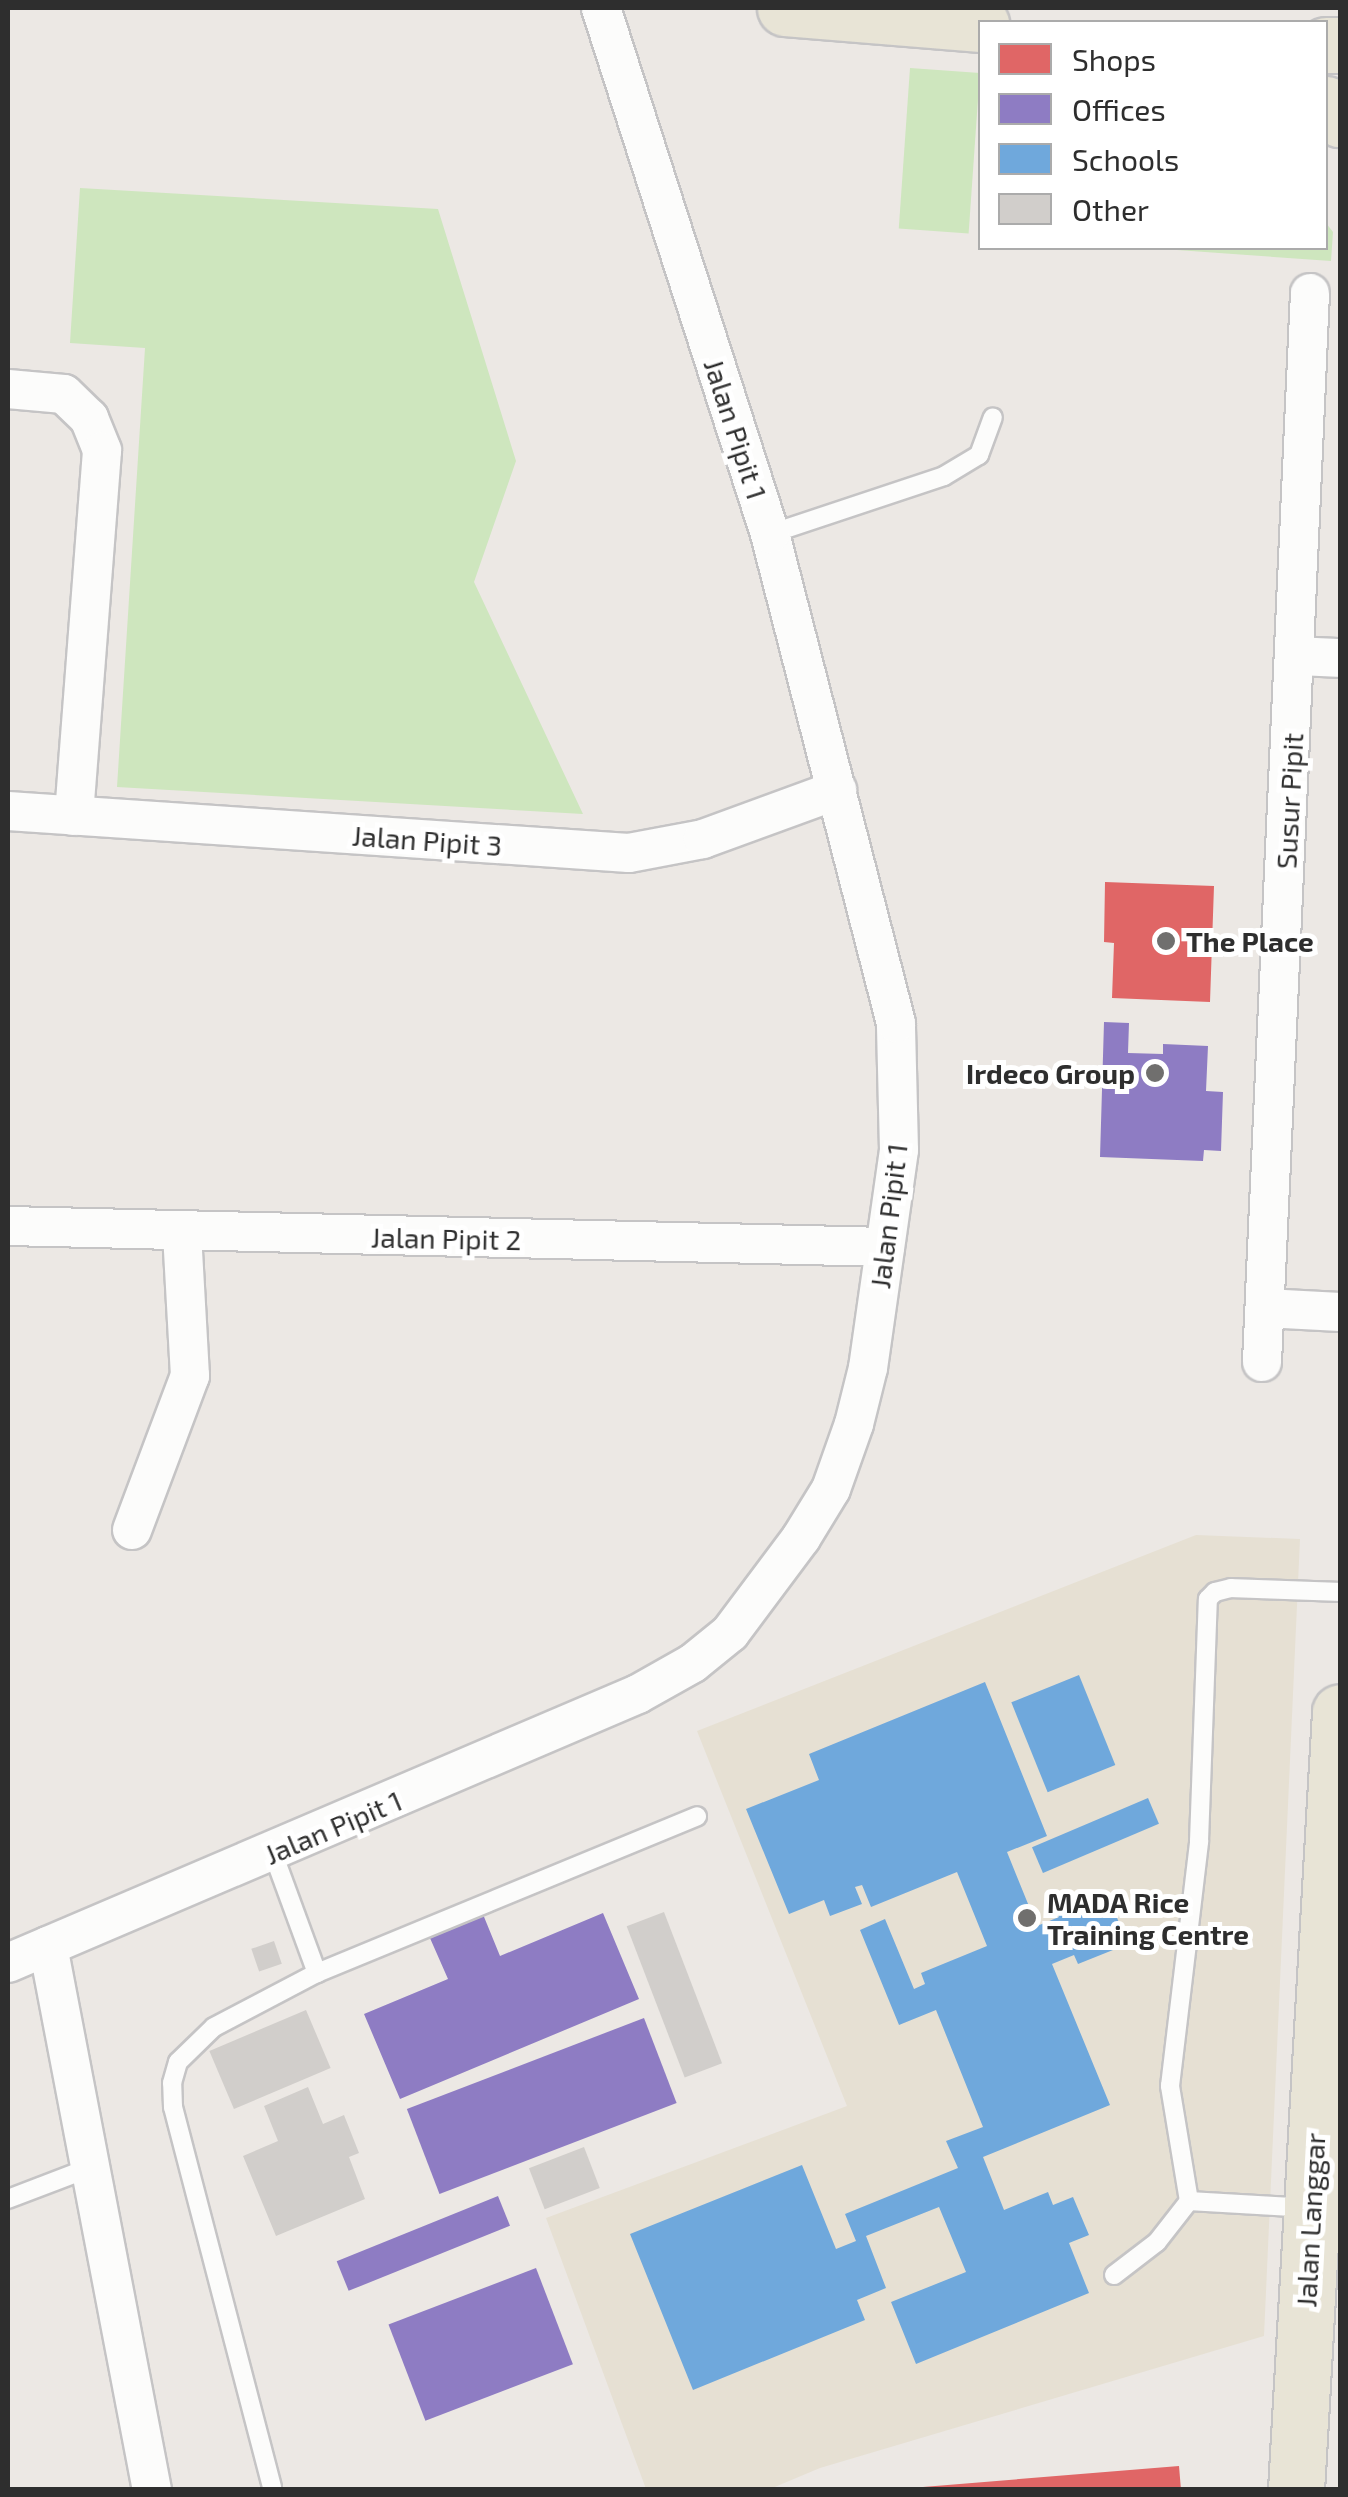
<!DOCTYPE html>
<html>
<head>
<meta charset="utf-8">
<style>
  body { margin:0 }
  #map { position:relative; width:1348px; height:2497px; overflow:hidden; background:#ece8e4; font-family:"Exo 2",sans-serif }
  div>[style] { position:absolute }
  [style*='--x'] { left:calc(var(--x)*1px); top:calc(var(--y)*1px); width:calc(var(--w)*1px); rotate:calc(var(--a)*1deg) }
  .education>* { inset:0; background:#e6e0d3 }
  .green>* { inset:0; background:#cee6be; transform-origin:0 0 }
  .shops>* { inset:0; background:#e06666 }
  .offices>* { inset:0; background:#8e7cc3; transform-origin:0 0 }
  .schools>* { inset:0; background:#6fa8dc; transform-origin:0 0 }
  .building>* { inset:0; background:#d1cecb; transform-origin:0 0 }
  .roads { filter:drop-shadow(2px 0 #c5c4c5) drop-shadow(-2px 0 #c5c4c5) drop-shadow(0 2px #c5c4c5) drop-shadow(0 -2px #c5c4c5) }
  .lane>* { height:18px; margin:-9px; padding:0 9px; transform-origin:9px; border-radius:9px; background:#fcfcfb }
  .street>* { height:38px; margin:-19px; padding:0 19px; transform-origin:19px; border-radius:19px; background:#fcfcfb }
  .primary>* { height:55px; margin:-27.5px; padding:0 27.5px; transform-origin:27.5px; border-radius:27.5px; background:#e8e4d6 }
  .dots>* { width:28px; height:28px; translate:-50% -50%; box-sizing:border-box; border:5px solid #fff; border-radius:50% }
  span { translate:-50% -50%; white-space:nowrap; text-align:center; line-height:1.15; -webkit-text-stroke:10px #fff; paint-order:stroke }
  .street-label { font-size:28px; color:#2e2e2e }
  .poi-label { font-size:28px; color:#2e2e2e; font-weight:700 }
  .left { translate:0 -50%; text-align:left }
  .right { translate:-100% -50%; text-align:right }
  .frame { position:absolute; inset:0; border:10px solid #2e2e2e; pointer-events:none }
  .legend { position:absolute; left:978px; top:20px; width:350px; height:230px; box-sizing:border-box; background:#fff; border:2px solid #ababab; margin:0; padding:12px 18px; list-style:none; font-size:30px; color:#2e2e2e }
  .legend li { display:flex; align-items:center; gap:20px; height:50px }
  .legend b { width:50px; border:2px solid #ababab }
</style>
</head>
<body>
<div id="map">
  <div class="education">
    <div style="clip-path:polygon(1196px 1535px,1300px 1539px,1264px 2336px,820px 2468px,770px 2489px,646px 2489px,546px 2218px,847px 2106px,697px 1731px)"></div>
  </div>
  <div class="green">
    <div style="left:910px;top:68px;width:70px;height:161px;rotate:4deg"></div>
    <div style="clip-path:polygon(80px 188px,438px 209px,516px 461px,474px 582px,583px 814px,117px 787px,145px 348px,70px 343px)"></div>
    <div style="clip-path:polygon(1326px 223px,1333px 232px,1331px 261px,1149px 248px,1326px 248px)"></div>
  </div>
  <div class="shops">
    <div style="clip-path:polygon(1105px 882px,1214px 886px,1210px 1002px,1112px 998px,1114px 943px,1104px 942px)"></div>
    <div style="clip-path:polygon(1179px 2466px,1181px 2490px,923px 2490px,923px 2487px)"></div>
  </div>
  <div class="offices">
    <div style="clip-path:polygon(1104px 1022px,1129px 1023px,1128px 1053px,1163px 1054px,1163px 1044px,1208px 1046px,1206px 1091px,1223px 1092px,1221px 1151px,1204px 1150px,1203px 1161px,1100px 1157px)"></div>
    <div style="clip-path:polygon(480px 1907px,500px 1956px,603px 1913px,639px 1999px,400px 2099px,364px 2014px,448px 1979px,426px 1929px)"></div>
    <div style="left:644px;top:2018px;width:91px;height:254px;rotate:69deg"></div>
    <div style="left:498px;top:2196px;width:32px;height:174px;rotate:68deg"></div>
    <div style="left:536px;top:2268px;width:103px;height:158px;rotate:69deg"></div>
  </div>
  <div class="schools">
    <div style="left:1079px;top:1675px;width:97px;height:73px;rotate:68deg"></div>
    <div style="clip-path:polygon(985px 1682px,1047px 1836px,1007px 1852px,1037px 1926px,1059px 1917px,1055px 1908px,1096px 1892px,1100px 1901px,1109px 1898px,1124px 1935px,1115px 1938px,1118px 1948px,1078px 1964px,1074px 1955px,1052px 1964px,1110px 2105px,983px 2157px,1004px 2210px,1048px 2192px,1053px 2205px,1073px 2197px,1089px 2235px,1069px 2243px,1089px 2293px,916px 2364px,891px 2302px,966px 2272px,939px 2207px,866px 2236px,886px 2288px,857px 2300px,865px 2320px,693px 2390px,630px 2234px,802px 2165px,836px 2249px,856px 2241px,845px 2214px,958px 2168px,946px 2141px,983px 2127px,936px 2010px,899px 2025px,860px 1930px,885px 1919px,914px 1989px,925px 1984px,921px 1973px,987px 1946px,957px 1872px,871px 1907px,862px 1885px,855px 1887px,862px 1904px,830px 1916px,824px 1900px,789px 1914px,746px 1809px,819px 1780px,809px 1754px)"></div>
    <div style="left:1148px;top:1798px;width:28px;height:126px;rotate:67deg"></div>
  </div>
  <div class="building">
    <div style="left:664px;top:1912px;width:162px;height:40px;rotate:69deg"></div>
    <div style="left:274px;top:1941px;width:24px;height:24px;rotate:71deg"></div>
    <div style="left:306px;top:2010px;width:63px;height:105px;rotate:67deg"></div>
    <div style="clip-path:polygon(308px 2087px,323px 2124px,344px 2115px,359px 2153px,349px 2157px,365px 2199px,276px 2236px,243px 2156px,278px 2141px,264px 2106px)"></div>
    <div style="left:584px;top:2147px;width:44px;height:59px;rotate:69deg"></div>
  </div>
  <div class="roads">
    <div class="lane">
      <div style="--x:770;--y:534;--w:183;--a:-18.4"></div>
      <div style="--x:944;--y:476;--w:41;--a:-31"></div>
      <div style="--x:979;--y:455;--w:40;--a:-69.8"></div>
      <div style="--x:273;--y:1853;--w:128;--a:69.9"></div>
      <div style="--x:8;--y:2199;--w:87;--a:-20.9"></div>
      <div style="--x:1189;--y:2201;--w:120;--a:3.3"></div>
      <div style="--x:1114;--y:2275;--w:54;--a:-37.5"></div>
      <div style="--x:1157;--y:2242;--w:52;--a:-52"></div>
      <div style="--x:1189;--y:2201;--w:117;--a:-99.4"></div>
      <div style="--x:1170;--y:2086;--w:247;--a:-83.2"></div>
      <div style="--x:1199;--y:1841;--w:242;--a:-87.9"></div>
      <div style="--x:1208;--y:1599;--w:10;--a:-45"></div>
      <div style="--x:1215;--y:1592;--w:16;--a:-14"></div>
      <div style="--x:1231;--y:1588;--w:109;--a:2.1"></div>
      <div style="--x:272;--y:2487;--w:393;--a:-104.6"></div>
      <div style="--x:173;--y:2107;--w:24;--a:-92"></div>
      <div style="--x:172;--y:2083;--w:22;--a:-74"></div>
      <div style="--x:178;--y:2062;--w:50;--a:-44.2"></div>
      <div style="--x:214;--y:2027;--w:116;--a:-27.7"></div>
      <div style="--x:317;--y:1973;--w:411;--a:-22.4"></div>
    </div>
    <div class="street">
      <div style="--x:8;--y:389;--w:56;--a:5.1"></div>
      <div style="--x:64;--y:394;--w:35;--a:44"></div>
      <div style="--x:89;--y:418;--w:35;--a:68"></div>
      <div style="--x:102;--y:451;--w:366;--a:94.4"></div>
      <div style="--x:1296;--y:656;--w:44;--a:2.6"></div>
      <div style="--x:8;--y:811;--w:622;--a:3.87"></div>
      <div style="--x:629;--y:853;--w:75;--a:-10.7"></div>
      <div style="--x:703;--y:839;--w:143;--a:-20.1"></div>
      <div style="--x:8;--y:1226;--w:877;--a:1.37"></div>
      <div style="--x:1265;--y:1308;--w:75;--a:3.1"></div>
      <div style="--x:1262;--y:1362;--w:1070;--a:-87.43"></div>
      <div style="--x:132;--y:1530;--w:165;--a:-69.4"></div>
      <div style="--x:190;--y:1376;--w:143;--a:-93.2"></div>
      <div style="--x:48;--y:1946;--w:554;--a:79.18"></div>
      <div style="--x:8;--y:1963;--w:685;--a:-23.12"></div>
      <div style="--x:638;--y:1694;--w:63;--a:-29.4"></div>
      <div style="--x:693;--y:1663;--w:48;--a:-39"></div>
      <div style="--x:730;--y:1633;--w:119;--a:-53.2"></div>
      <div style="--x:801;--y:1538;--w:57;--a:-58.5"></div>
      <div style="--x:831;--y:1489;--w:69;--a:-70.5"></div>
      <div style="--x:854;--y:1424;--w:58;--a:-76"></div>
      <div style="--x:868;--y:1368;--w:220;--a:-81.9"></div>
      <div style="--x:899;--y:1150;--w:127;--a:-91.4"></div>
      <div style="--x:896;--y:1023;--w:505;--a:-104.45"></div>
      <div style="--x:770;--y:534;--w:552;--a:-107.81"></div>
    </div>
    <div class="primary">
      <div style="--x:785;--y:8;--w:197;--a:4.7"></div>
      <div style="--x:1326;--y:45;--w:14;--a:0"></div>
      <div style="--x:1326;--y:104;--w:21;--a:47"></div>
      <div style="--x:1296;--y:2490;--w:779;--a:-86.76"></div>
    </div>
  </div>
  <div class="dots">
    <div style="left:1166px;top:941px;background:#706f6e"></div>
    <div style="left:1155px;top:1073px;background:#706f6e"></div>
    <div style="left:1027px;top:1918px;background:#706f6e"></div>
  </div>
  <div class="street-label">
    <span style="left:736px;top:429px;rotate:72deg">Jalan Pipit 1</span>
    <span style="left:1289px;top:801px;rotate:-87deg">Susur Pipit</span>
    <span style="left:427px;top:840px;rotate:4deg">Jalan Pipit 3</span>
    <span style="left:888px;top:1216px;rotate:-83deg">Jalan Pipit 1</span>
    <span style="left:446px;top:1238px;rotate:1deg">Jalan Pipit 2</span>
    <span style="left:333px;top:1827px;rotate:-23deg">Jalan Pipit 1</span>
    <span style="left:1310px;top:2220px;rotate:-87deg">Jalan Langgar</span>
  </div>
  <div class="poi-label">
    <span class="left" style="left:1186px;top:941px">The Place</span>
    <span class="right" style="left:1135px;top:1073px">Irdeco Group</span>
    <span class="left" style="left:1047px;top:1918px">MADA Rice<br>Training Centre</span>
  </div>
  <div class="frame"></div>
  <ul class="legend">
  <li><b style="height:28px;background:#e06666"></b>Shops</li>
  <li><b style="height:28px;background:#8e7cc3"></b>Offices</li>
  <li><b style="height:28px;background:#6fa8dc"></b>Schools</li>
  <li><b style="height:28px;background:#d1cecb"></b>Other</li>
  </ul>
</div>
</body>
</html>
